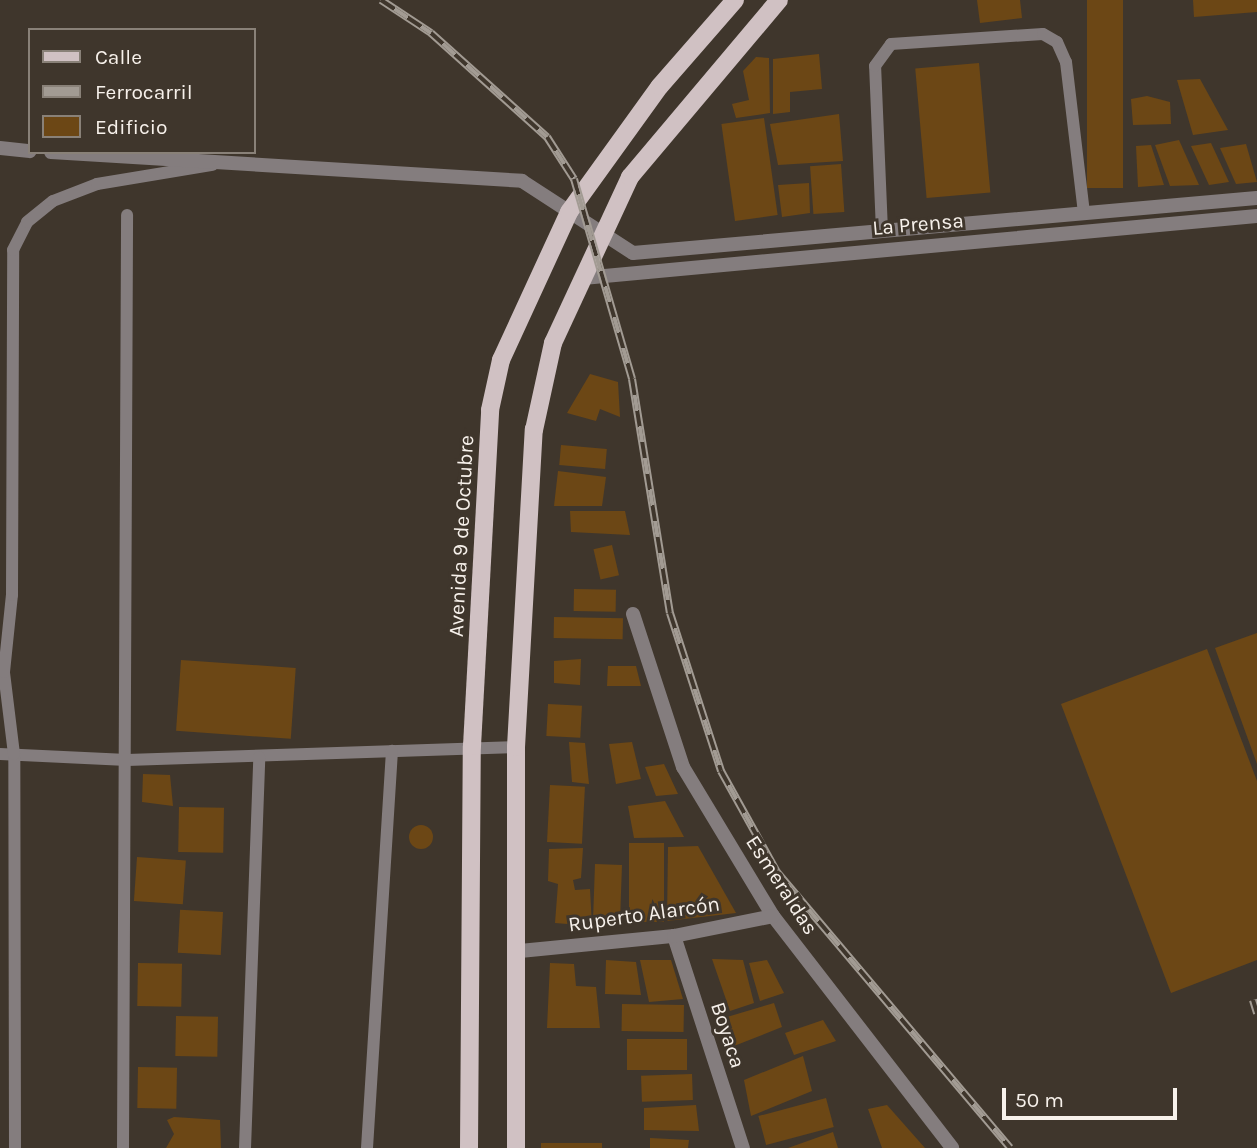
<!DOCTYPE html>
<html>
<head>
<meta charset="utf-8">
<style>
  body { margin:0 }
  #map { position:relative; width:1257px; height:1148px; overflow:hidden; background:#3f362c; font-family:Karla,sans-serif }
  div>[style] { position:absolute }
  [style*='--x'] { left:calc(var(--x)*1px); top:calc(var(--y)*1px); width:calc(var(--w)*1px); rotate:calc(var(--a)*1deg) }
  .building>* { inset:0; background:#6c4715; transform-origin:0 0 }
  .round { border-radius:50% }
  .lane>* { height:12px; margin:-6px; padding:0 6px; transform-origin:6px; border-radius:6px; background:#847d7e }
  .street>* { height:14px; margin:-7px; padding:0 7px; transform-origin:7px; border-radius:7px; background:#847d7e }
  .primary>* { height:18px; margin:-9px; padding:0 9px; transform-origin:9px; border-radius:9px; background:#d0c1c3 }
  .rail>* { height:8px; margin-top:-4px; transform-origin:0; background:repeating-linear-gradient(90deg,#3f362c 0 16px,#a29b93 0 32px); box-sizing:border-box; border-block:2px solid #a29b93 }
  span { translate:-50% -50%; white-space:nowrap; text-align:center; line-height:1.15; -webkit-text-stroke:6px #3f362c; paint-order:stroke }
  .street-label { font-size:21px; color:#f7f1eb }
  .legend { position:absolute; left:28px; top:28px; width:228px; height:126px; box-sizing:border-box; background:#3f362c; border:2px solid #898178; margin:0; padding:9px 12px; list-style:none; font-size:21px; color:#f7f1eb }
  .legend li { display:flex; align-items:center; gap:14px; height:35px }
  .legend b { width:35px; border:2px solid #898178 }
  .scale { position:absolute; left:1002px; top:1088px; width:175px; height:32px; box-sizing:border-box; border:4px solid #f7f1eb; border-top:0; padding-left:9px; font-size:21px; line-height:24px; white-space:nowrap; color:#f7f1eb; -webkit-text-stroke:5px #3f362c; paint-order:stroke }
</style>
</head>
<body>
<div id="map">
  <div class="building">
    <div style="clip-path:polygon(977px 0,1020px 0,1022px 18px,980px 23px)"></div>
    <div style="left:1087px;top:0;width:36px;height:188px"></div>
    <div style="clip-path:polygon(1193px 0,1257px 0,1257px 12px,1194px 17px)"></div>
    <div style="clip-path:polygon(819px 54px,822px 89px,790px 92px,790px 112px,773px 114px,773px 59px)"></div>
    <div style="clip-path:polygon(756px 57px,769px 58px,770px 113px,736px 118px,732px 104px,749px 100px,743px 71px)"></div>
    <div style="left:979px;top:63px;width:130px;height:64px;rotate:85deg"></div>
    <div style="clip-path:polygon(1200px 79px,1228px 130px,1193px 135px,1177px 80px)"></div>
    <div style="clip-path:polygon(1147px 96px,1170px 102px,1171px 124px,1133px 125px,1131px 99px)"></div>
    <div style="clip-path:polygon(839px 114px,843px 161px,778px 165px,770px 124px)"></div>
    <div style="left:764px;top:118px;width:98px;height:43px;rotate:82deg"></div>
    <div style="clip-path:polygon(1179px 140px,1199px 185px,1170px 186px,1155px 145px)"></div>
    <div style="clip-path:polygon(1211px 143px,1229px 182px,1209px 185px,1191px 146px)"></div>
    <div style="clip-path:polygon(1246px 144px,1257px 182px,1236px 184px,1220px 148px)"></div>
    <div style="clip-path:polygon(1151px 145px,1164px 185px,1138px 187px,1136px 146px)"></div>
    <div style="left:841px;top:164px;width:48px;height:31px;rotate:86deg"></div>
    <div style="clip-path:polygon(809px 183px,810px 213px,782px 217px,778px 185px)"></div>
    <div style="clip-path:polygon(590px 374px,618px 382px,620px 417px,600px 409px,596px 421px,567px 413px)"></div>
    <div style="left:561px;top:445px;width:46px;height:20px;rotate:5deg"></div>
    <div style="clip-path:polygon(558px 471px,606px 477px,602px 506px,554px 506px)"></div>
    <div style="clip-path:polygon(570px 511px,625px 511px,630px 535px,571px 532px)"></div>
    <div style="left:612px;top:545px;width:31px;height:19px;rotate:77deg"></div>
    <div style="left:574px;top:589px;width:42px;height:22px;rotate:1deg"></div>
    <div style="left:554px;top:617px;width:69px;height:21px;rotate:1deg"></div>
    <div style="clip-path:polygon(1257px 633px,1257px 764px,1215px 648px)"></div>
    <div style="clip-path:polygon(1207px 649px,1257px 781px,1257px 960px,1171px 993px,1061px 704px)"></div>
    <div style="clip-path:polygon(581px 659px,580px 685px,554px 683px,554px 661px)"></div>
    <div style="left:181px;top:660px;width:115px;height:71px;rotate:4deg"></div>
    <div style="clip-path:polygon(608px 666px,636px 666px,641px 686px,607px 686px)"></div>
    <div style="left:548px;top:704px;width:34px;height:32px;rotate:3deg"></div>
    <div style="clip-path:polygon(569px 742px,585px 743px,589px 784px,572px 782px)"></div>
    <div style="clip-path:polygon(632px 742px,641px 779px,616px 784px,609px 744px)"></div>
    <div style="clip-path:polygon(664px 764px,678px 794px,656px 796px,645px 767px)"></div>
    <div style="clip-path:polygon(143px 774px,170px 775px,173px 806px,142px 802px)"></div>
    <div style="left:550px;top:785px;width:35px;height:57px;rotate:3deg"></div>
    <div style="clip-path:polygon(665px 801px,684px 837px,634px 838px,628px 806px)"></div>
    <div style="left:179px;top:807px;width:45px;height:45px;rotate:1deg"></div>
    <div class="round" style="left:409px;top:825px;width:24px;height:24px"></div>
    <div style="left:629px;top:843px;width:35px;height:79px"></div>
    <div style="clip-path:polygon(698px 846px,736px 913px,667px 921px,668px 847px)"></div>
    <div style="clip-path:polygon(583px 848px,581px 878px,573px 880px,575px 890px,590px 889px,592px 926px,555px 923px,558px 884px,548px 881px,549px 849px)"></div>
    <div style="left:137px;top:857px;width:49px;height:44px;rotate:4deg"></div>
    <div style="left:595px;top:864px;width:27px;height:53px;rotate:2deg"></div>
    <div style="left:223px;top:912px;width:43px;height:43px;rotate:93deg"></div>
    <div style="clip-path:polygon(712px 959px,743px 960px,754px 1003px,730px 1011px)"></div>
    <div style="clip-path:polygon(606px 960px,636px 962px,641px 995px,605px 994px)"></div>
    <div style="clip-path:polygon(640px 960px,671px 960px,683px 999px,649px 1002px)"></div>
    <div style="clip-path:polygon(767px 960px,784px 993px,760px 1001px,749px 963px)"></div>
    <div style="left:138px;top:963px;width:44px;height:43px;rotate:1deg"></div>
    <div style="clip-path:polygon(550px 963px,574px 964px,576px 986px,596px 987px,600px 1028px,547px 1028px)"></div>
    <div style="clip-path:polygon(774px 1003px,782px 1027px,734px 1046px,727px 1017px)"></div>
    <div style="left:622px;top:1004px;width:62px;height:27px;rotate:1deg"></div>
    <div style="left:176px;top:1016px;width:42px;height:40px;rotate:1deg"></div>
    <div style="clip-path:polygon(823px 1020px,836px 1041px,794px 1055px,785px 1033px)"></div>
    <div style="left:627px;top:1039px;width:60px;height:31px"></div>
    <div style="clip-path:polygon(803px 1056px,812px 1091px,751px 1116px,744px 1080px)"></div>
    <div style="left:138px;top:1067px;width:39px;height:41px;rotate:1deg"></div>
    <div style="left:692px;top:1074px;width:26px;height:51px;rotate:88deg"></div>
    <div style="left:826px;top:1098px;width:30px;height:70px;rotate:75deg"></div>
    <div style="clip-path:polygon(696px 1105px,699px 1131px,644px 1130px,644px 1108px)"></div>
    <div style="clip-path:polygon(887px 1105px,925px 1148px,882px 1148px,868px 1109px)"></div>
    <div style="clip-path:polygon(174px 1117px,220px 1120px,221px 1148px,166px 1148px,174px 1134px,167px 1120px)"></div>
    <div style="clip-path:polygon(833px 1132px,838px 1148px,788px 1148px)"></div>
    <div style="clip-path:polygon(650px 1138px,689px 1140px,688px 1148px,650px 1148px)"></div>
    <div style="left:541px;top:1143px;width:61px;height:5px"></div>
  </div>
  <div class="lane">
    <div style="--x:882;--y:231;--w:165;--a:-92.4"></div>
    <div style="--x:875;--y:66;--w:27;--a:-54"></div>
    <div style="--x:891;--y:44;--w:152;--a:-3.8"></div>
    <div style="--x:1043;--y:34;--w:16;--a:30"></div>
    <div style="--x:1057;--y:42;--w:22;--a:66"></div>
    <div style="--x:1066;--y:62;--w:152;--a:83.2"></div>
    <div style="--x:0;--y:754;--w:127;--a:2.7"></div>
    <div style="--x:127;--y:760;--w:389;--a:-1.9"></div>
    <div style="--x:15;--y:1148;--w:394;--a:-90.1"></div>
    <div style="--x:14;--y:754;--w:83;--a:-97"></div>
    <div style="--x:4;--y:672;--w:77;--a:-84.1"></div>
    <div style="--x:12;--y:595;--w:345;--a:-89.8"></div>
    <div style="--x:13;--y:250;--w:31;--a:-63"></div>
    <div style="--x:27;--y:222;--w:33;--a:-39"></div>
    <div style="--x:53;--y:201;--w:47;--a:-21.1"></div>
    <div style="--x:97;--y:184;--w:117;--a:-9.4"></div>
    <div style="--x:123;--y:1148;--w:933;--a:-89.75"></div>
    <div style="--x:245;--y:1148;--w:391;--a:-87.9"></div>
    <div style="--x:367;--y:1148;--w:398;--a:-86.4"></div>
  </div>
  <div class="street">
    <div style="--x:0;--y:148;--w:30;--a:6"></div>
    <div style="--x:51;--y:152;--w:472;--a:3.5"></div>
    <div style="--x:522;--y:181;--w:132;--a:33"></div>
    <div style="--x:633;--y:253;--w:626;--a:-5.04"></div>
    <div style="--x:583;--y:278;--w:677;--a:-5.26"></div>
    <div style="--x:633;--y:614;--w:161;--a:71.9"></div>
    <div style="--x:683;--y:767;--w:174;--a:58.9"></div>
    <div style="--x:773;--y:916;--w:293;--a:52.3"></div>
    <div style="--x:674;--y:936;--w:223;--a:72"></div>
    <div style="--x:520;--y:951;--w:155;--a:-5.6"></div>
    <div style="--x:674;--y:936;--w:101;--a:-11.4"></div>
  </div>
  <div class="primary">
    <div style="--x:469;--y:1148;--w:402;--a:-89.6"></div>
    <div style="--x:472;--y:746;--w:336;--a:-86.9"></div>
    <div style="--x:490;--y:410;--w:51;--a:-77.6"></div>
    <div style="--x:501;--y:360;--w:163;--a:-65.3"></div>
    <div style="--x:569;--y:212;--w:155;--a:-54.2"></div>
    <div style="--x:660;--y:86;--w:114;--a:-48.9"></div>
    <div style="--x:516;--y:1148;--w:401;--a:-90"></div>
    <div style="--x:516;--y:747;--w:318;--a:-86.8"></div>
    <div style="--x:534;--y:430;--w:89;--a:-77.7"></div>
    <div style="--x:553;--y:343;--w:183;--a:-65.1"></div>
    <div style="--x:630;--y:177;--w:231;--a:-49.9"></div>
  </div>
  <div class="rail">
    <div style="--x:381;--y:0;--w:60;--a:33.4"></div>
    <div style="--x:431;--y:33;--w:156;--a:41.9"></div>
    <div style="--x:547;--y:137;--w:50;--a:57.3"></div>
    <div style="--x:574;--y:179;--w:208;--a:73.8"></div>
    <div style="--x:632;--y:379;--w:237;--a:80.8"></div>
    <div style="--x:670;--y:613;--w:166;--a:72.1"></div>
    <div style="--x:721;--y:771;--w:115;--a:61"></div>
    <div style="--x:777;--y:872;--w:361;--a:49.8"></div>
    <div style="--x:1253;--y:1000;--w:14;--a:73"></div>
  </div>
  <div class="street-label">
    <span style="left:918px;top:224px;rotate:-5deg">La Prensa</span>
    <span style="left:461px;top:536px;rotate:-87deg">Avenida 9 de Octubre</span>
    <span style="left:782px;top:885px;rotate:57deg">Esmeraldas</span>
    <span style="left:644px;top:914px;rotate:-8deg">Ruperto Alarcón</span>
    <span style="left:728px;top:1035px;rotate:72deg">Boyaca</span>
  </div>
  <ul class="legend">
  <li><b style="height:9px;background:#d0c1c3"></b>Calle</li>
  <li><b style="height:9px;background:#a29b93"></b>Ferrocarril</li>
  <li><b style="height:19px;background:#6c4715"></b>Edificio</li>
  </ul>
  <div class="scale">50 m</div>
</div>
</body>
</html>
